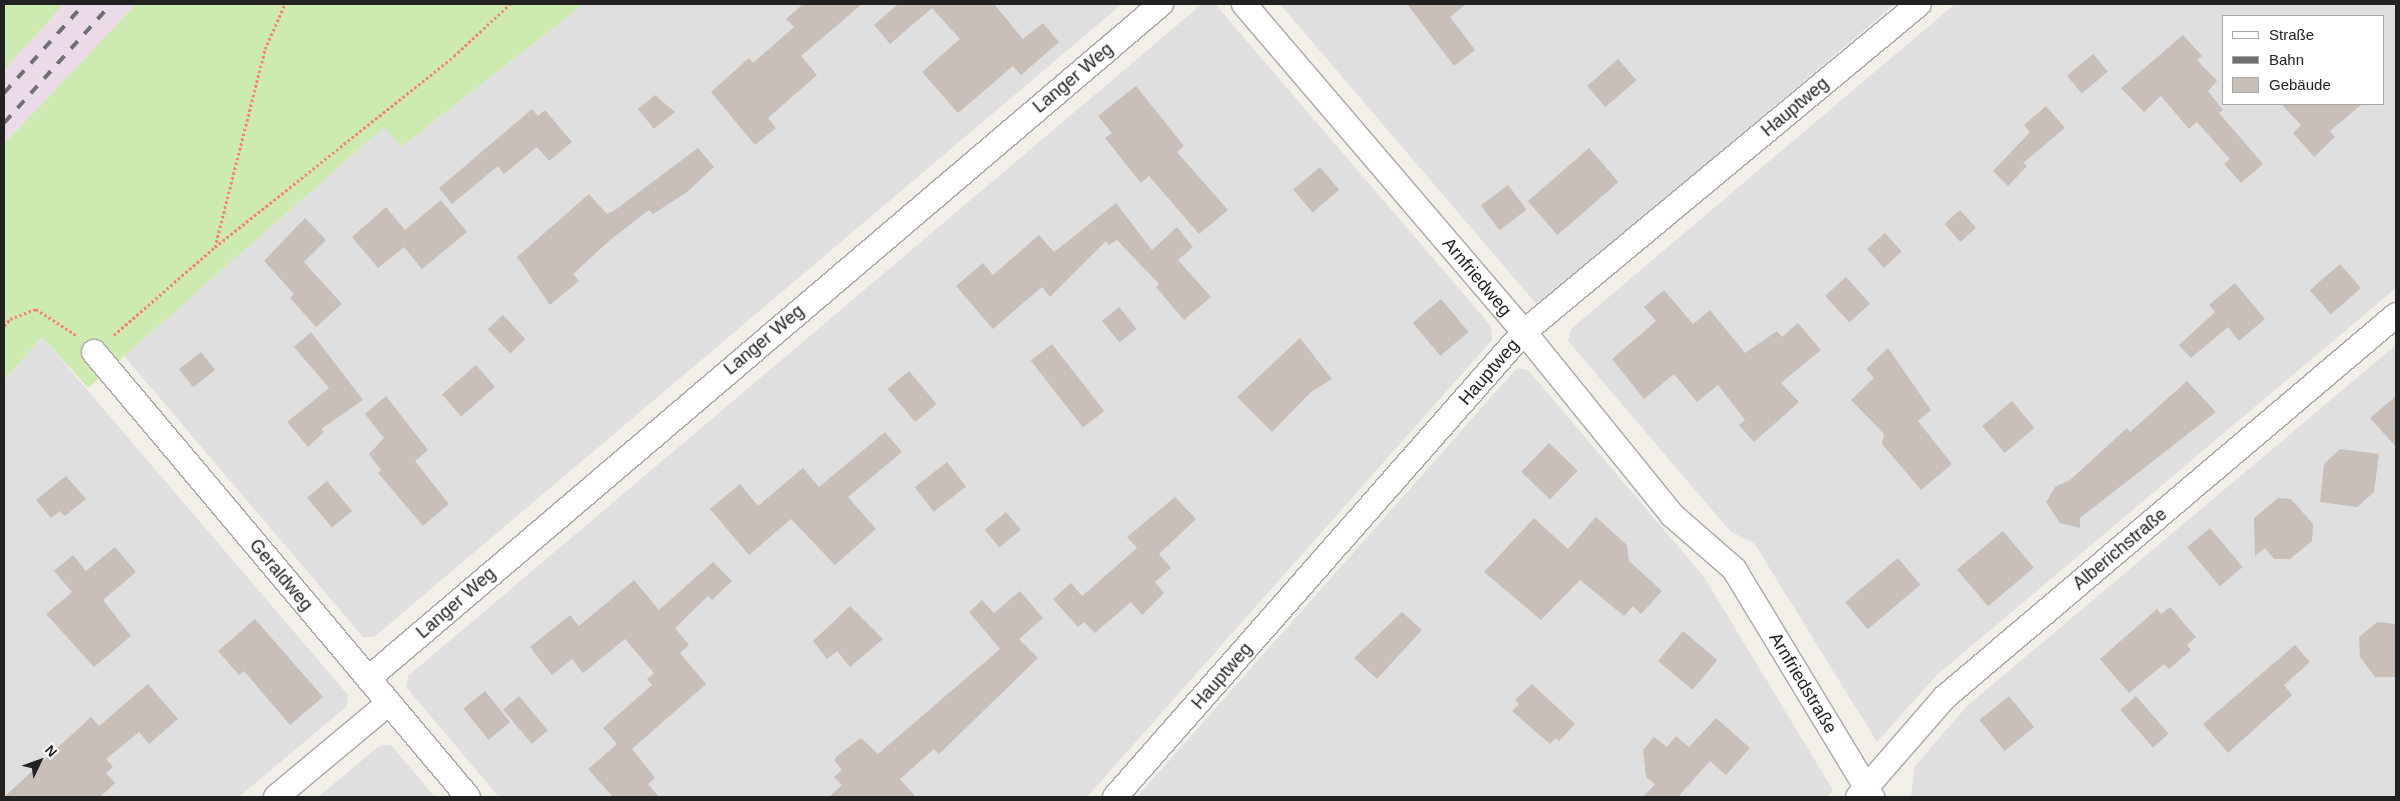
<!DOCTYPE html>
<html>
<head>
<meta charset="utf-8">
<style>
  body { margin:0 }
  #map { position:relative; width:2400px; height:801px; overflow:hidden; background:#f2efe9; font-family:Helvetica,sans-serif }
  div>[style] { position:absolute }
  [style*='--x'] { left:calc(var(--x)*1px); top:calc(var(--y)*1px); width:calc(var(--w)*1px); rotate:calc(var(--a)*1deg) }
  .residential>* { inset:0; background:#e0dfdf }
  .industrial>* { inset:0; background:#ebdbe8 }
  .grass>* { inset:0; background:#cdebb0 }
  .building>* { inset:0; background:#c7bfb8; transform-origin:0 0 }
  .path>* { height:3px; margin-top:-1.5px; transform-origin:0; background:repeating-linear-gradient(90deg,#fa8072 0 2.5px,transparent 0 5px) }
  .roads { filter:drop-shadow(1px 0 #a9a9a9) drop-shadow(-1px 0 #a9a9a9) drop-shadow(0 1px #a9a9a9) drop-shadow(0 -1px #a9a9a9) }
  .street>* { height:24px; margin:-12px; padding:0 12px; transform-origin:12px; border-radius:12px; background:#fff }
  .rail>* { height:4px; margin-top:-2px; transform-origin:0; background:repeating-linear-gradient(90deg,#707070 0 10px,transparent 0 20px) }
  span { translate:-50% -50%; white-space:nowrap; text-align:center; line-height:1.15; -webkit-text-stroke:4px #fff; paint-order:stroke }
  .street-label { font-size:18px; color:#222 }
  .frame { position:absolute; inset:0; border:5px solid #222; pointer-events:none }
  .legend { position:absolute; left:2222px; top:15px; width:162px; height:90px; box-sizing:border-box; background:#fff; border:1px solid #a7a7a7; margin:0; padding:6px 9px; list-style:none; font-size:15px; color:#222 }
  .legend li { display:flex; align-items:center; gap:10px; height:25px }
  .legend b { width:25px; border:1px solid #a7a7a7 }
  .north { position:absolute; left:15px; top:736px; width:50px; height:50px; -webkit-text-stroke:4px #fff; paint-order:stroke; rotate:48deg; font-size:14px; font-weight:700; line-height:20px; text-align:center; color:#222 }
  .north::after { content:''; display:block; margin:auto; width:18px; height:22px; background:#222; clip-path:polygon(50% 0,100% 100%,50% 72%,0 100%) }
</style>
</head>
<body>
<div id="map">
  <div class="residential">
    <div style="clip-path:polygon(584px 4px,1122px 4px,374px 637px,363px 637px,124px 356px,385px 126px,401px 147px)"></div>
    <div style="clip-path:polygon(1202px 4px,1215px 4px,1491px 326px,1492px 340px,1087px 797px,499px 797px,406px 687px,408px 676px)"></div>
    <div style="clip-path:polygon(1280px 4px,1895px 4px,1538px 306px)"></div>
    <div style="clip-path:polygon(evenodd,1955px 4px,2396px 4px,2396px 288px,1937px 675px,1877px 742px,1754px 543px,1731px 532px,1568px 341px,1571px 329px,1955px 4px,2224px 16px,2384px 16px,2384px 104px,2224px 104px,2224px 16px)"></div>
    <div style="clip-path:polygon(42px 337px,348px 695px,347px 706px,239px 797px,4px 797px,4px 380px)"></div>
    <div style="clip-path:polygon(2396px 345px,2396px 797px,1911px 797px,1915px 766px,1967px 706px)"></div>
    <div style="clip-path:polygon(1517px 368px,1528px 370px,1704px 577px,1833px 790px,1827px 797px,1137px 797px)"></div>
    <div style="clip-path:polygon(391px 745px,435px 797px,318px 797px,379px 746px)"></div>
  </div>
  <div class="industrial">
    <div style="clip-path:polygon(64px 4px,136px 4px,4px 144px,4px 70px)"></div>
  </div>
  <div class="grass">
    <div style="clip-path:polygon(4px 4px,64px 4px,4px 70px)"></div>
    <div style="clip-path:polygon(136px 4px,584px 4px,401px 147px,384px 127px,88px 388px,42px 337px,4px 380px,4px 144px)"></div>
  </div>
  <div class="building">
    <div style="clip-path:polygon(803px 4px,862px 4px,801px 56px,817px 75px,768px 118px,776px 128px,755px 145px,711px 92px,749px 58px,753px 63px,794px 27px,786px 19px)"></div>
    <div style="clip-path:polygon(898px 4px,994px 4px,1023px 39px,1043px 23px,1059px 42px,1021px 75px,1013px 66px,958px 113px,922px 72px,960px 39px,932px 8px,890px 44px,874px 25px)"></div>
    <div style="clip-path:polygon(1407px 4px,1466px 4px,1450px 17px,1475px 50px,1454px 66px)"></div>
    <div style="clip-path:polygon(2183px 35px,2202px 56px,2197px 60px,2217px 81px,2208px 91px,2223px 110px,2219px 113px,2263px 164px,2241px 183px,2224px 164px,2230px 159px,2197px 122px,2189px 129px,2161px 96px,2144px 112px,2121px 88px)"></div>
    <div style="left:2093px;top:54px;width:23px;height:34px;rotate:50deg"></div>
    <div style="left:1618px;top:59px;width:28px;height:41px;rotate:49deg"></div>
    <div style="clip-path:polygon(1136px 86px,1184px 146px,1177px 152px,1228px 210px,1199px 234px,1149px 176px,1141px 183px,1105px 138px,1112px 133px,1098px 116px)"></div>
    <div style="clip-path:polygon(655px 95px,675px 112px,654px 129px,638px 109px)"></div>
    <div style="clip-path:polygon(2281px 104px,2362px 104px,2330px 131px,2335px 137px,2314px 157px,2293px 133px,2301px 125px)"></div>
    <div style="clip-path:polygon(2046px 106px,2065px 128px,2023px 163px,2027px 166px,2008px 186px,1993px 171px,2030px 132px,2024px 125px)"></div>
    <div style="clip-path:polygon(532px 109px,538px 116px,545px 110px,572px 142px,549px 161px,537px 147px,504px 174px,498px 166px,452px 204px,439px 188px)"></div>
    <div style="clip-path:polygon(698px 148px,714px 167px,687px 192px,653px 214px,649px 210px,610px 240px,573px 274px,579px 281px,550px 305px,517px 257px,589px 194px,607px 214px,615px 210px)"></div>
    <div style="left:1589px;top:148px;width:45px;height:81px;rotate:49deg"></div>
    <div style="left:1320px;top:167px;width:30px;height:35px;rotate:50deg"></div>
    <div style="left:1508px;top:185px;width:31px;height:34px;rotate:53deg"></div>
    <div style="clip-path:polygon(441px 200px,467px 232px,422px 269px,404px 247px,378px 268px,352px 237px,386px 207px,405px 230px)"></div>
    <div style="clip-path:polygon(1116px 203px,1152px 250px,1177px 227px,1193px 247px,1178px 260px,1211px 297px,1184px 320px,1156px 287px,1159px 284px,1117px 240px,1109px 245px,1106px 241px,1050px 297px,1042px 287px,993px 329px,956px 286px,983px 263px,993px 275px,1039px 235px,1054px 252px)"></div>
    <div style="left:1960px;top:210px;width:24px;height:21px;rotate:48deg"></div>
    <div style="clip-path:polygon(305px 218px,326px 240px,304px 262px,342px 304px,316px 327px,290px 298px,294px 294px,264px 261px)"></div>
    <div style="left:1885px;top:233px;width:25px;height:24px;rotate:48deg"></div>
    <div style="left:2340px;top:264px;width:32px;height:40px;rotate:49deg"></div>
    <div style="left:1846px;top:277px;width:36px;height:28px;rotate:48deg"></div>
    <div style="clip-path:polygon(2235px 283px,2265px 319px,2239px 341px,2228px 327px,2191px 358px,2179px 345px,2215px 312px,2209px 305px)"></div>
    <div style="clip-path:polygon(1664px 290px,1693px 324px,1710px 310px,1745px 353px,1777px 331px,1782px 337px,1798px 323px,1821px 350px,1781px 383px,1799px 402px,1754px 442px,1739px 425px,1745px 420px,1718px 385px,1697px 402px,1674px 374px,1644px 399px,1612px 359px,1656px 321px,1644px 307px)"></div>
    <div style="left:1441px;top:299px;width:43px;height:37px;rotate:50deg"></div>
    <div style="left:1119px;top:307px;width:28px;height:22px;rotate:51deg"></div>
    <div style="left:503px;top:315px;width:33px;height:21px;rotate:47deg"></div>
    <div style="clip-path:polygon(311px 332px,363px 400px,321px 429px,324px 432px,308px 447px,287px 422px,329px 388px,294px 347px)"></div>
    <div style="clip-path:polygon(1300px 338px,1332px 379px,1311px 392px,1272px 432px,1237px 397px)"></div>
    <div style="left:1052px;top:344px;width:85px;height:27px;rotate:52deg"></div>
    <div style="clip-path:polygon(1888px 348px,1931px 410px,1918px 421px,1952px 464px,1921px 490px,1882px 444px,1884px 434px,1851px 400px,1874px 378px,1866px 369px)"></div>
    <div style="left:201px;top:352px;width:23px;height:28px;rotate:52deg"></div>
    <div style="left:476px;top:365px;width:29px;height:45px;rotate:49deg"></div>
    <div style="left:909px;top:371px;width:43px;height:28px;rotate:50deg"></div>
    <div style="clip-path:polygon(2187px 381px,2216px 412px,2080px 518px,2080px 528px,2060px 523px,2046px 502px,2055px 487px,2070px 480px,2127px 428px,2130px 432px)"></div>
    <div style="clip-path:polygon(386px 396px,428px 450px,415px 461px,449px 504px,423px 526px,378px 473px,381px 470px,369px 454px,384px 438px,365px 414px)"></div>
    <div style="clip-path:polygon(2396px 396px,2396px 447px,2370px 418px)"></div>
    <div style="left:2012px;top:401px;width:35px;height:39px;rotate:50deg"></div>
    <div style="clip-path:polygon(885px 432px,902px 452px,848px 497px,876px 529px,835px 565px,791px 519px,749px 555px,710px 509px,740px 484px,758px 506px,803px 468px,819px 487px)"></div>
    <div style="left:1549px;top:443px;width:40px;height:40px;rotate:44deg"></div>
    <div style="clip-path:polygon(2340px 449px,2379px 454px,2374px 492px,2357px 507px,2320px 502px,2324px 464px)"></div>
    <div style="left:947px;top:462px;width:31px;height:41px;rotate:52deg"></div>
    <div style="clip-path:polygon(66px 476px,86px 499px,65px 516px,60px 511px,51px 518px,36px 500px)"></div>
    <div style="left:327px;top:481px;width:39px;height:26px;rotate:50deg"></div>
    <div style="clip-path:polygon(1175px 497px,1196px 519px,1159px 554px,1171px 568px,1155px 582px,1164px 593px,1142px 615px,1131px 602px,1095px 633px,1084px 622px,1078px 627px,1053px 599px,1071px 583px,1082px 596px,1137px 548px,1127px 537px)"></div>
    <div style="clip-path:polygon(2278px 498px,2291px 499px,2313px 524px,2312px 541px,2290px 559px,2274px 559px,2265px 548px,2255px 556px,2254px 518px)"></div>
    <div style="left:1006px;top:512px;width:23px;height:28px;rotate:50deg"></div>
    <div style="clip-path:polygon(1596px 517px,1627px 545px,1629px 561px,1662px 591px,1641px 614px,1633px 606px,1624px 616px,1580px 580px,1541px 620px,1484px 572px,1534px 518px,1568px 549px)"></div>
    <div style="left:2210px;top:528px;width:51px;height:30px;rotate:50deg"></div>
    <div style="left:2003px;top:531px;width:48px;height:60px;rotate:50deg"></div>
    <div style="clip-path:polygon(115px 547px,136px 572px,103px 600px,131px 636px,94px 667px,46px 614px,72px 592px,54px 571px,73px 555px,86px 571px)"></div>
    <div style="left:1898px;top:558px;width:35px;height:69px;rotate:50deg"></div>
    <div style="clip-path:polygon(713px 562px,732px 581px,712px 600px,708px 596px,675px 628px,689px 645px,680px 653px,706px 684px,632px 749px,655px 778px,648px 784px,659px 797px,613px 797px,588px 769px,617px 744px,603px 728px,652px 685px,647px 679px,654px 673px,625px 639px,583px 673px,572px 659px,552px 675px,530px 647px,570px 615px,579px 626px,634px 580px,659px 610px)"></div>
    <div style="clip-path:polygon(1020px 591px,1043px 618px,1019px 639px,1038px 658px,939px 754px,934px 749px,900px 779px,916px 797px,829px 797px,842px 785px,834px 777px,842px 770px,834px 760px,838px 755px,861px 738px,878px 754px,1000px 649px,969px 612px,982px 600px,994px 613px)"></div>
    <div style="clip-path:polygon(850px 606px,883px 639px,850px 667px,837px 651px,827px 659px,813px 641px)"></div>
    <div style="clip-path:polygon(2170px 607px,2196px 637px,2187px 645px,2191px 650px,2169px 669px,2164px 664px,2129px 693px,2100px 659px,2157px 609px,2161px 614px)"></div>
    <div style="clip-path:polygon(1402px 612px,1422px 630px,1377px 679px,1354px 658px)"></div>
    <div style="clip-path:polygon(255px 619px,323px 697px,290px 725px,244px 671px,239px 675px,218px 651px)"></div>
    <div style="clip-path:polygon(2377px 622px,2396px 624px,2396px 677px,2375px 677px,2360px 657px,2359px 637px)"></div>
    <div style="left:1683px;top:631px;width:45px;height:39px;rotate:40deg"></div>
    <div style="clip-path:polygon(2295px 645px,2310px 662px,2284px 685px,2292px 695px,2228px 753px,2203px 724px)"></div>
    <div style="clip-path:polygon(148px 684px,178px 719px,149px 744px,139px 732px,106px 759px,113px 767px,106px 773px,115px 783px,100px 797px,4px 797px,91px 717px,99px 726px)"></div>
    <div style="clip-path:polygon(1532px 684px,1575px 724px,1559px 741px,1556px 738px,1550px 744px,1512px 711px,1519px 704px,1515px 700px)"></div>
    <div style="left:485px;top:691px;width:40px;height:28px;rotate:51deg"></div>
    <div style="left:519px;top:696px;width:45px;height:21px;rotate:50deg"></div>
    <div style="left:2009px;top:696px;width:40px;height:38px;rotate:51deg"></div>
    <div style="left:2136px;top:696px;width:50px;height:21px;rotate:49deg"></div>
    <div style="clip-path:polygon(1716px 718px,1750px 748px,1726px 775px,1710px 761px,1678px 797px,1643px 797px,1655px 784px,1646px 777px,1643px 750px,1654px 737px,1667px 747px,1676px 736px,1689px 747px)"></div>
  </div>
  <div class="path">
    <div style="--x:215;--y:247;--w:204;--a:-75.8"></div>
    <div style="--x:265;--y:49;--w:49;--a:-66"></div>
    <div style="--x:4;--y:326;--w:9;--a:-49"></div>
    <div style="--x:10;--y:319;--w:28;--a:-21"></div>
    <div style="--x:36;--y:309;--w:48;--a:33"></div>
    <div style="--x:114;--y:335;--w:134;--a:-41.1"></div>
    <div style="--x:215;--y:247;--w:306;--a:-38.6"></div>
    <div style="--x:454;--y:56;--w:76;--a:-42.9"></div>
  </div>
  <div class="roads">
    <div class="street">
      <div style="--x:1244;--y:4;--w:431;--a:49.5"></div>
      <div style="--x:1524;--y:332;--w:235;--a:51"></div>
      <div style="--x:1672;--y:515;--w:82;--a:41.1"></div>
      <div style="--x:1734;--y:569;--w:267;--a:58.8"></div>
      <div style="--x:94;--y:352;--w:581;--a:49.95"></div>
      <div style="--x:369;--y:678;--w:1040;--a:-40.4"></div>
      <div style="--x:276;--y:797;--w:147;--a:-39.8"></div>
      <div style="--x:1115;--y:797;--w:619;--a:-48.67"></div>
      <div style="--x:1524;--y:332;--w:513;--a:-39.71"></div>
      <div style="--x:1858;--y:797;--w:133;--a:-49"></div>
      <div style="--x:1945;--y:697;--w:591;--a:-40.26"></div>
    </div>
  </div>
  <div class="rail">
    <div style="--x:4;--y:93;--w:120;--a:-48"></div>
    <div style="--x:4;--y:123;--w:160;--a:-48"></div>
  </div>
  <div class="street-label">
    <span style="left:1073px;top:78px;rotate:-40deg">Langer Weg</span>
    <span style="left:1795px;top:107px;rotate:-40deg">Hauptweg</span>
    <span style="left:1477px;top:277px;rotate:50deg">Arnfriedweg</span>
    <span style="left:764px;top:340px;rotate:-40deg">Langer Weg</span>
    <span style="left:1489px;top:372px;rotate:-49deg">Hauptweg</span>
    <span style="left:2120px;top:549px;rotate:-40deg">Alberichstraße</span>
    <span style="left:281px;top:575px;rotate:50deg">Geraldweg</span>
    <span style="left:456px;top:603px;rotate:-41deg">Langer Weg</span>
    <span style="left:1222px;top:676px;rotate:-49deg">Hauptweg</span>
    <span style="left:1803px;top:683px;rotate:59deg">Arnfriedstraße</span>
  </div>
  <div class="frame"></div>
  <ul class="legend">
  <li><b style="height:6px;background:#fff"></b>Straße</li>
  <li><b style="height:6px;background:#707070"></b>Bahn</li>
  <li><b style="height:14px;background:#c7bfb8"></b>Gebäude</li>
  </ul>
  <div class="north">N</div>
</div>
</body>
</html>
